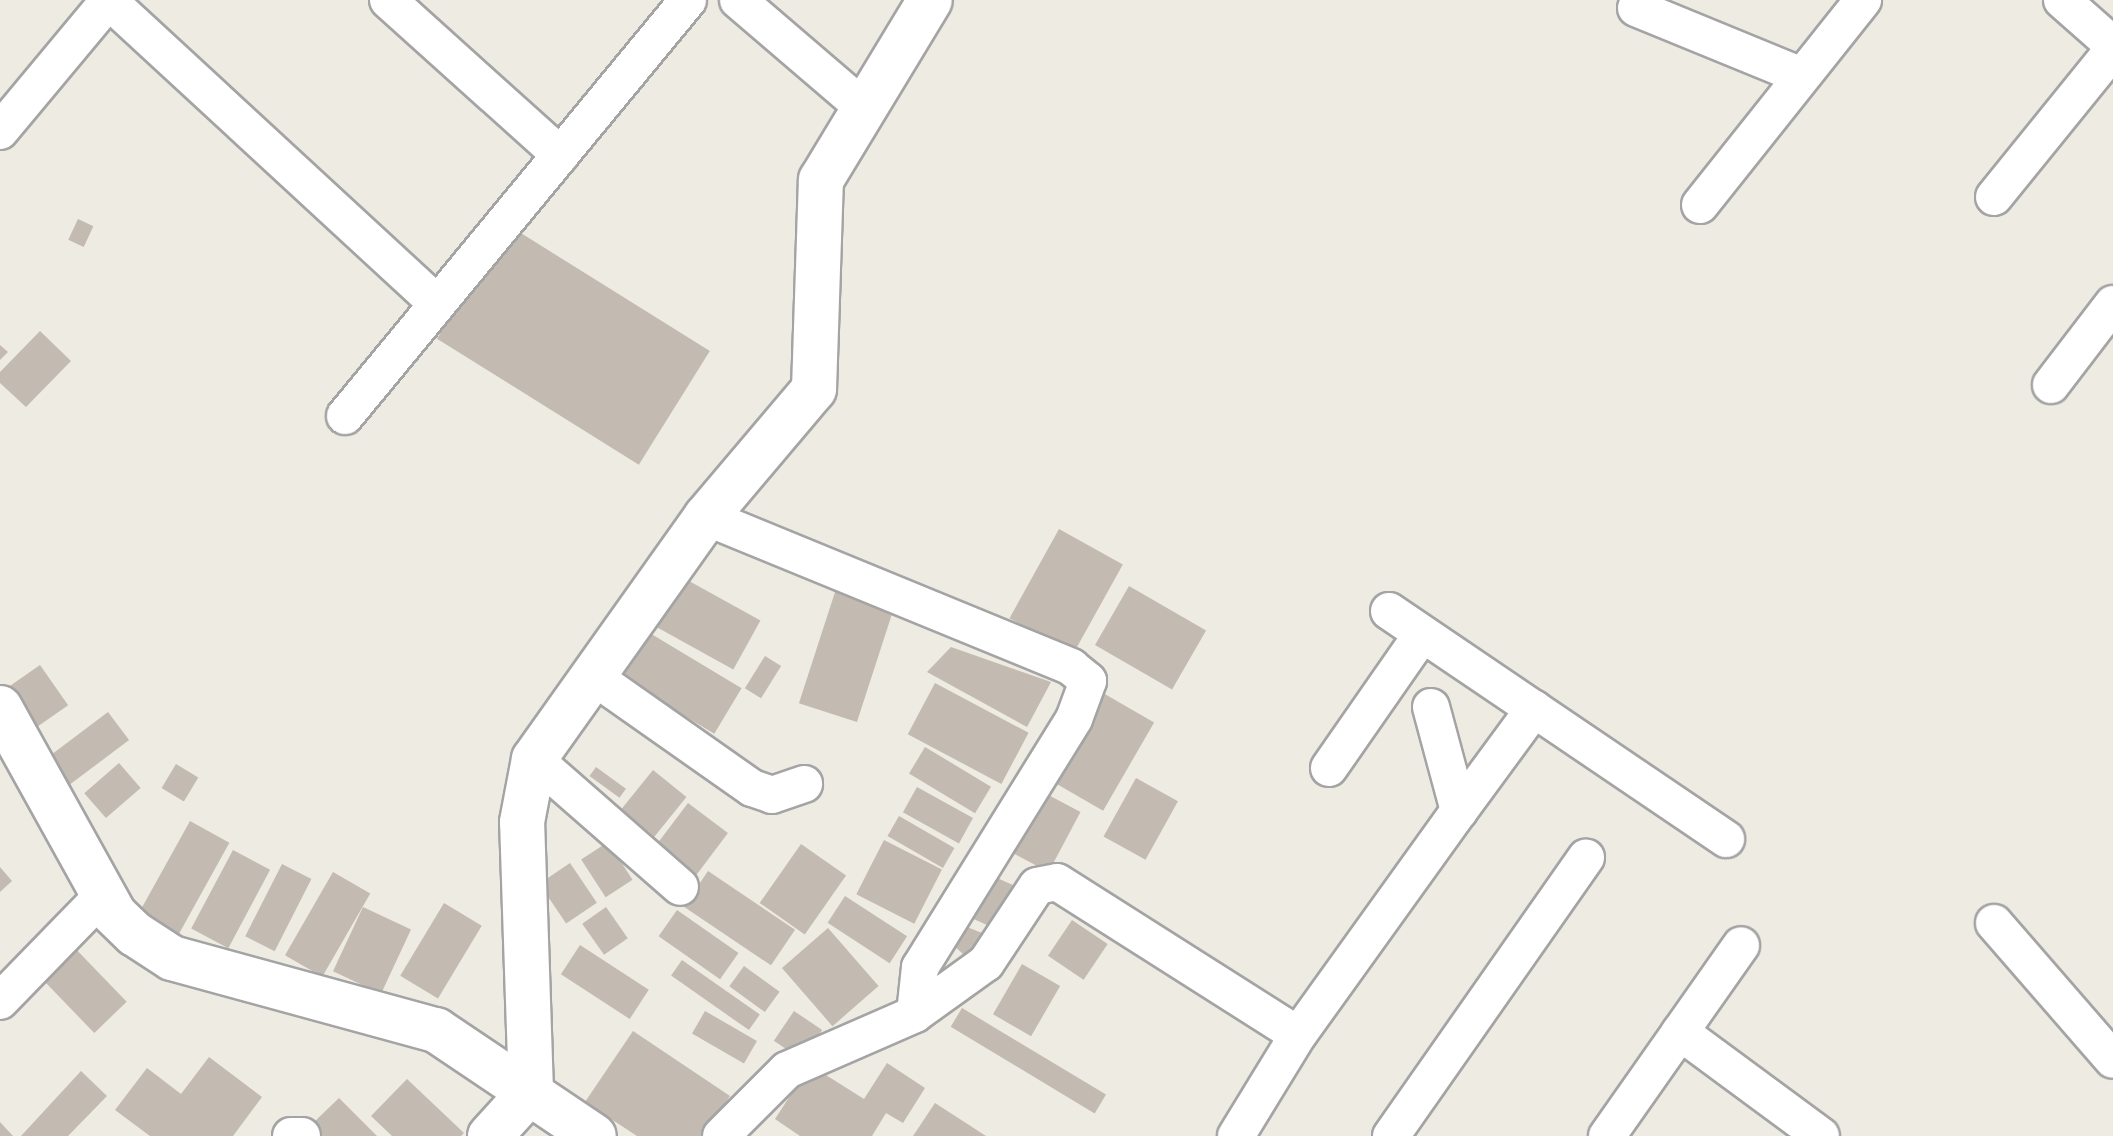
<!DOCTYPE html>
<html>
<head>
<meta charset="utf-8">
<style>
  body { margin:0 }
  #map { position:relative; width:2113px; height:1136px; overflow:hidden; background:#eeebe2; font-family:Karla,sans-serif }
  div>[style] { position:absolute }
  [style*='--x'] { left:calc(var(--x)*1px); top:calc(var(--y)*1px); width:calc(var(--w)*1px); rotate:calc(var(--a)*1deg) }
  .building>* { inset:0; background:#c3bab2; transform-origin:0 0 }
  .roads { filter:drop-shadow(2px 0 #a4a4a4) drop-shadow(-2px 0 #a4a4a4) drop-shadow(0 2px #a4a4a4) drop-shadow(0 -2px #a4a4a4) }
  .minor>* { height:36px; margin:-18px; padding:0 18px; transform-origin:18px; border-radius:18px; background:#fff }
  .tertiary>* { height:44px; margin:-22px; padding:0 22px; transform-origin:22px; border-radius:22px; background:#fff }
  span { translate:-50% -50%; white-space:nowrap; text-align:center; line-height:1.15; -webkit-text-stroke:6px #fff; paint-order:stroke }
</style>
</head>
<body>
<div id="map">
  <div class="building">
    <div style="left:78px;top:219px;width:17px;height:23px;rotate:25deg"></div>
    <div style="left:508px;top:225px;width:238px;height:134px;rotate:32deg"></div>
    <div style="clip-path:polygon(40px 331px,71px 361px,26px 407px,0 383px,0 372px)"></div>
    <div style="clip-path:polygon(0 345px,8px 352px,0 360px)"></div>
    <div style="left:1059px;top:529px;width:73px;height:102px;rotate:29deg"></div>
    <div style="left:680px;top:576px;width:92px;height:56px;rotate:29deg"></div>
    <div style="left:1129px;top:586px;width:89px;height:68px;rotate:30deg"></div>
    <div style="left:836px;top:589px;width:61px;height:120px;rotate:18deg"></div>
    <div style="left:643px;top:629px;width:115px;height:53px;rotate:31deg"></div>
    <div style="clip-path:polygon(951px 647px,1051px 682px,1027px 727px,927px 672px)"></div>
    <div style="left:765px;top:656px;width:19px;height:38px;rotate:32deg"></div>
    <div style="left:40px;top:665px;width:49px;height:42px;rotate:55deg"></div>
    <div style="left:935px;top:683px;width:106px;height:58px;rotate:28deg"></div>
    <div style="left:1103px;top:693px;width:59px;height:102px;rotate:30deg"></div>
    <div style="left:108px;top:712px;width:35px;height:90px;rotate:53deg"></div>
    <div style="left:925px;top:747px;width:77px;height:31px;rotate:31deg"></div>
    <div style="left:119px;top:763px;width:33px;height:46px;rotate:49deg"></div>
    <div style="left:176px;top:764px;width:26px;height:28px;rotate:31deg"></div>
    <div style="left:596px;top:767px;width:37px;height:11px;rotate:36deg"></div>
    <div style="left:653px;top:770px;width:43px;height:51px;rotate:39deg"></div>
    <div style="left:1136px;top:778px;width:48px;height:67px;rotate:29deg"></div>
    <div style="left:917px;top:787px;width:64px;height:29px;rotate:29deg"></div>
    <div style="left:1039px;top:790px;width:47px;height:68px;rotate:28deg"></div>
    <div style="left:688px;top:803px;width:50px;height:59px;rotate:37deg"></div>
    <div style="left:899px;top:816px;width:64px;height:23px;rotate:30deg"></div>
    <div style="left:190px;top:821px;width:45px;height:111px;rotate:29deg"></div>
    <div style="left:884px;top:840px;width:65px;height:61px;rotate:27deg"></div>
    <div style="left:608px;top:842px;width:45px;height:32px;rotate:57deg"></div>
    <div style="left:801px;top:844px;width:55px;height:72px;rotate:35deg"></div>
    <div style="left:233px;top:850px;width:42px;height:89px;rotate:28deg"></div>
    <div style="left:570px;top:863px;width:48px;height:37px;rotate:56deg"></div>
    <div style="left:282px;top:864px;width:33px;height:81px;rotate:27deg"></div>
    <div style="clip-path:polygon(0 867px,12px 881px,0 892px)"></div>
    <div style="left:708px;top:871px;width:105px;height:43px;rotate:34deg"></div>
    <div style="left:333px;top:872px;width:43px;height:96px;rotate:30deg"></div>
    <div style="left:986px;top:873px;width:30px;height:47px;rotate:24deg"></div>
    <div style="left:845px;top:896px;width:74px;height:32px;rotate:33deg"></div>
    <div style="left:444px;top:903px;width:44px;height:85px;rotate:31deg"></div>
    <div style="left:363px;top:907px;width:53px;height:71px;rotate:25deg"></div>
    <div style="left:606px;top:907px;width:38px;height:29px;rotate:55deg"></div>
    <div style="left:677px;top:910px;width:75px;height:32px;rotate:35deg"></div>
    <div style="left:1072px;top:920px;width:43px;height:43px;rotate:34deg"></div>
    <div style="clip-path:polygon(962px 925px,992px 937px,972px 962px,953px 945px)"></div>
    <div style="left:828px;top:928px;width:77px;height:61px;rotate:49deg"></div>
    <div style="left:69px;top:942px;width:83px;height:45px;rotate:46deg"></div>
    <div style="left:580px;top:945px;width:82px;height:35px;rotate:33deg"></div>
    <div style="left:682px;top:960px;width:95px;height:19px;rotate:35deg"></div>
    <div style="left:1022px;top:964px;width:44px;height:58px;rotate:30deg"></div>
    <div style="left:744px;top:966px;width:44px;height:25px;rotate:36deg"></div>
    <div style="left:962px;top:1008px;width:168px;height:22px;rotate:31deg"></div>
    <div style="left:705px;top:1011px;width:60px;height:26px;rotate:30deg"></div>
    <div style="left:794px;top:1011px;width:34px;height:36px;rotate:34deg"></div>
    <div style="clip-path:polygon(633px 1031px,730px 1096px,703px 1136px,637px 1136px,585px 1102px)"></div>
    <div style="clip-path:polygon(209px 1057px,262px 1097px,233px 1136px,150px 1136px,115px 1110px,147px 1068px,181px 1094px)"></div>
    <div style="clip-path:polygon(887px 1063px,925px 1088px,903px 1123px,886px 1113px,872px 1136px,800px 1136px,775px 1119px,810px 1065px,864px 1099px)"></div>
    <div style="clip-path:polygon(81px 1071px,107px 1096px,68px 1136px,21px 1136px)"></div>
    <div style="clip-path:polygon(407px 1079px,464px 1133px,461px 1136px,392px 1136px,371px 1116px)"></div>
    <div style="clip-path:polygon(339px 1098px,377px 1136px,322px 1136px,311px 1125px)"></div>
    <div style="clip-path:polygon(935px 1103px,986px 1136px,913px 1136px)"></div>
    <div style="clip-path:polygon(0 1122px,13px 1136px,0 1136px)"></div>
  </div>
  <div class="roads">
    <div class="minor">
      <div style="--x:108;--y:0;--w:448;--a:42.7"></div>
      <div style="--x:388;--y:0;--w:232;--a:42"></div>
      <div style="--x:738;--y:0;--w:165;--a:40.6"></div>
      <div style="--x:2062;--y:0;--w:68;--a:41.4"></div>
      <div style="--x:1636;--y:8;--w:179;--a:22.3"></div>
      <div style="--x:0;--y:131;--w:170;--a:-50.2"></div>
      <div style="--x:1994;--y:197;--w:189;--a:-51"></div>
      <div style="--x:1700;--y:205;--w:262;--a:-51.5"></div>
      <div style="--x:2051;--y:385;--w:102;--a:-52.6"></div>
      <div style="--x:345;--y:416;--w:539;--a:-50.49"></div>
      <div style="--x:706;--y:517;--w:395;--a:22.3"></div>
      <div style="--x:1071;--y:667;--w:22;--a:39"></div>
      <div style="--x:1088;--y:681;--w:40;--a:110.2"></div>
      <div style="--x:1074;--y:719;--w:292;--a:121.8"></div>
      <div style="--x:920;--y:967;--w:47;--a:96.1"></div>
      <div style="--x:1389;--y:611;--w:175;--a:34.1"></div>
      <div style="--x:594;--y:677;--w:193;--a:35.1"></div>
      <div style="--x:752;--y:788;--w:21;--a:19"></div>
      <div style="--x:772;--y:795;--w:34;--a:-19"></div>
      <div style="--x:1431;--y:707;--w:108;--a:74.9"></div>
      <div style="--x:1459;--y:811;--w:127;--a:-53.7"></div>
      <div style="--x:1534;--y:709;--w:232;--a:34.1"></div>
      <div style="--x:534;--y:759;--w:194;--a:41.2"></div>
      <div style="--x:1329;--y:768;--w:163;--a:-55.2"></div>
      <div style="--x:1994;--y:923;--w:181;--a:49"></div>
      <div style="--x:0;--y:1001;--w:149;--a:-45.8"></div>
      <div style="--x:1680;--y:1032;--w:175;--a:36.4"></div>
      <div style="--x:291;--y:1136;--w:11;--a:0"></div>
      <div style="--x:721;--y:1136;--w:93;--a:-45"></div>
      <div style="--x:787;--y:1070;--w:140;--a:-23.6"></div>
      <div style="--x:915;--y:1014;--w:87;--a:-35.7"></div>
      <div style="--x:986;--y:963;--w:92;--a:-56.5"></div>
      <div style="--x:1037;--y:886;--w:20;--a:-11"></div>
      <div style="--x:1057;--y:882;--w:285;--a:32.4"></div>
      <div style="--x:1236;--y:1136;--w:119;--a:-58.5"></div>
      <div style="--x:1298;--y:1035;--w:276;--a:-54.3"></div>
      <div style="--x:1391;--y:1136;--w:340;--a:-55"></div>
      <div style="--x:1607;--y:1136;--w:233;--a:-54.9"></div>
    </div>
    <div class="tertiary">
      <div style="--x:0;--y:708;--w:235;--a:61"></div>
      <div style="--x:114;--y:914;--w:29;--a:44"></div>
      <div style="--x:135;--y:934;--w:44;--a:33"></div>
      <div style="--x:172;--y:958;--w:274;--a:15.3"></div>
      <div style="--x:436;--y:1030;--w:190;--a:33.9"></div>
      <div style="--x:490;--y:1136;--w:61;--a:-47.7"></div>
      <div style="--x:531;--y:1091;--w:269;--a:-91.9"></div>
      <div style="--x:522;--y:822;--w:64;--a:-79.2"></div>
      <div style="--x:534;--y:759;--w:297;--a:-54.6"></div>
      <div style="--x:706;--y:517;--w:167;--a:-49.8"></div>
      <div style="--x:814;--y:389;--w:209;--a:-88.1"></div>
      <div style="--x:821;--y:180;--w:210;--a:-58.8"></div>
    </div>
  </div>
</div>
</body>
</html>
